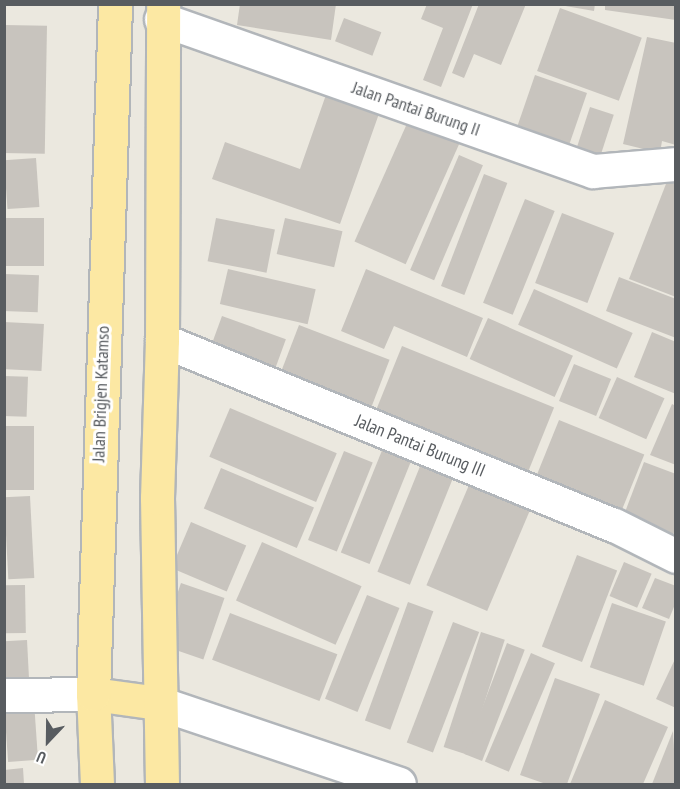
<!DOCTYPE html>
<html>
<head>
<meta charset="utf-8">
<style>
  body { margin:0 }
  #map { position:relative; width:680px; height:789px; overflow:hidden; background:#ebe8df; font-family:"PT Sans Narrow",sans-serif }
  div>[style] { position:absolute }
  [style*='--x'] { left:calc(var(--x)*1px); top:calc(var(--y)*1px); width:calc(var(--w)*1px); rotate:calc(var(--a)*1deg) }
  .building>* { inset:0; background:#c8c4be; transform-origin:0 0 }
  .roads { filter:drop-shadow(2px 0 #b2b6ba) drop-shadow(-2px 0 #b2b6ba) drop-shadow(0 2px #b2b6ba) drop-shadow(0 -2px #b2b6ba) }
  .minor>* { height:33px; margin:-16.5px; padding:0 16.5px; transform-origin:16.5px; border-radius:16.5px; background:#fff }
  .primary>* { height:33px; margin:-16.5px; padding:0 16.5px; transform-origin:16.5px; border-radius:16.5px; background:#fce8a3 }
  span { translate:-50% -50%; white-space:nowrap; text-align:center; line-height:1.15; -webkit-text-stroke:6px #fff; paint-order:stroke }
  .street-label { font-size:18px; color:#585c60 }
  .frame { position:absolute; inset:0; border:6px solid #585c60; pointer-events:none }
  .north { position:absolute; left:18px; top:711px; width:60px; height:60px; -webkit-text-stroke:4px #fff; paint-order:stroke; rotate:202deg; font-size:16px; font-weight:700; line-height:24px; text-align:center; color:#585c60 }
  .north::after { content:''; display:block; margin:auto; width:21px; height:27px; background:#585c60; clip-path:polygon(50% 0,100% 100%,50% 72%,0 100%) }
</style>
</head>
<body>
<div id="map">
  <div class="building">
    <div style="clip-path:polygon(240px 4px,336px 4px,331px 40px,237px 25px)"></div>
    <div style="clip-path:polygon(427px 4px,473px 4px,441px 87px,423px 80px,443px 28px,421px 19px)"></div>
    <div style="clip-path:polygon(479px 4px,526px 4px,501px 65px,474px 54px,464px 78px,452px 73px)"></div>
    <div style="clip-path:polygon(554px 4px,595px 4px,594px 11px)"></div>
    <div style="clip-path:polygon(605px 4px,676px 4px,676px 20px,605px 10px)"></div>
    <div style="left:560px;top:8px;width:87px;height:67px;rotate:20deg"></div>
    <div style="left:344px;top:18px;width:40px;height:25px;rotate:21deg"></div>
    <div style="left:4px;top:25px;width:43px;height:128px;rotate:1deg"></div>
    <div style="clip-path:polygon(647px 37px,676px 43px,676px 145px,662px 141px,660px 153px,623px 144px)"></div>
    <div style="left:535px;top:75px;width:55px;height:64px;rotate:19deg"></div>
    <div style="clip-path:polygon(328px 89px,381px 108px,340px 224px,212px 179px,225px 142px,300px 169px)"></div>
    <div style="left:590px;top:107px;width:25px;height:56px;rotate:18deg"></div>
    <div style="left:409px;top:119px;width:56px;height:134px;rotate:24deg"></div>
    <div style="left:459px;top:155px;width:26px;height:125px;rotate:23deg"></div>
    <div style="left:36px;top:158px;width:49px;height:32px;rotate:86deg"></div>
    <div style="clip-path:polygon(671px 171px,676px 172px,676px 297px,629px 279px)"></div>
    <div style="left:484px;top:174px;width:25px;height:120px;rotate:21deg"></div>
    <div style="left:525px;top:199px;width:32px;height:112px;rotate:22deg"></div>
    <div style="left:562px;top:213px;width:56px;height:75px;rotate:21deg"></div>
    <div style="left:4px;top:218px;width:40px;height:48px"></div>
    <div style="left:216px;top:218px;width:60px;height:44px;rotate:11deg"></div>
    <div style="left:285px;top:218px;width:59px;height:37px;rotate:13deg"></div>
    <div style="left:228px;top:269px;width:90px;height:36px;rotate:13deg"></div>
    <div style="clip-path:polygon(366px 269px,483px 318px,467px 357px,394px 326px,384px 349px,341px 331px)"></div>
    <div style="left:4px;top:274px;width:35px;height:37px;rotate:2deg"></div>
    <div style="clip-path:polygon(619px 277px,676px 299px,676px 338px,606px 311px)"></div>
    <div style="left:534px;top:289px;width:108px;height:39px;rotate:24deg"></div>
    <div style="left:222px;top:316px;width:68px;height:40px;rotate:20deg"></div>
    <div style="left:488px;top:318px;width:93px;height:45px;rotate:24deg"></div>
    <div style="left:4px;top:322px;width:40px;height:47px;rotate:3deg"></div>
    <div style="left:299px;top:325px;width:97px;height:57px;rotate:21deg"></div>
    <div style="clip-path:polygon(652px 332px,676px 342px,676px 394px,634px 377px)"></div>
    <div style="left:402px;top:346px;width:164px;height:79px;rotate:22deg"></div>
    <div style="left:574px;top:364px;width:40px;height:40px;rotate:22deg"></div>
    <div style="left:4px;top:376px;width:24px;height:40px;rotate:2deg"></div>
    <div style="left:617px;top:377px;width:52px;height:45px;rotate:24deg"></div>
    <div style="clip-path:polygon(672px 404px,676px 406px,676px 465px,650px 455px)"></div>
    <div style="left:230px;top:408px;width:116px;height:53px;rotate:23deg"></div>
    <div style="left:559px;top:420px;width:92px;height:65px;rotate:22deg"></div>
    <div style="left:4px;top:426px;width:30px;height:64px"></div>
    <div style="left:385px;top:443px;width:31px;height:118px;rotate:22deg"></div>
    <div style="left:344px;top:451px;width:31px;height:96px;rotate:22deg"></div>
    <div style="left:425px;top:454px;width:35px;height:127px;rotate:22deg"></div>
    <div style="clip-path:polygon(644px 462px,676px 474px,676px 528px,671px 539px,622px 520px)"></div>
    <div style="left:221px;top:468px;width:101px;height:44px;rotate:23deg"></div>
    <div style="left:469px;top:485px;width:66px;height:109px;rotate:23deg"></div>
    <div style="left:30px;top:496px;width:82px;height:26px;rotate:87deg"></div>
    <div style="left:191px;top:522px;width:60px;height:50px;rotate:23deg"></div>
    <div style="left:262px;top:542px;width:109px;height:64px;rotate:24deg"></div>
    <div style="left:577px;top:555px;width:43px;height:98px;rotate:21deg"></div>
    <div style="left:624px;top:562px;width:30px;height:37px;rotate:23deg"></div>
    <div style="clip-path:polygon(655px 578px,676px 586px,676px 602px,669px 619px,642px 608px)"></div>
    <div style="left:181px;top:583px;width:46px;height:65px;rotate:19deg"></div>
    <div style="left:25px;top:585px;width:48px;height:21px;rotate:89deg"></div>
    <div style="left:367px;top:595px;width:35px;height:112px;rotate:22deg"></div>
    <div style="left:408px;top:602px;width:27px;height:126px;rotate:20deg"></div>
    <div style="left:612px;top:603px;width:57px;height:68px;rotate:19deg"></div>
    <div style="left:230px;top:613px;width:115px;height:50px;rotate:21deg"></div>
    <div style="left:453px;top:622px;width:28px;height:129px;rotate:21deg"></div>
    <div style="left:481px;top:632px;width:25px;height:121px;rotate:18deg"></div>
    <div style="left:27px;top:640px;width:41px;height:23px;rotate:87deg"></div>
    <div style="left:507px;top:643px;width:19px;height:119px;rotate:21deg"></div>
    <div style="left:531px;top:653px;width:26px;height:118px;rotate:23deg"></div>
    <div style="clip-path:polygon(676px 657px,676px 708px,656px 699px)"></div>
    <div style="clip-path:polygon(555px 678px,600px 694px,567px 784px,546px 784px,520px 775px)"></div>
    <div style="clip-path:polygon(605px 700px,668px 727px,643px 784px,570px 784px)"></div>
    <div style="left:34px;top:702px;width:58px;height:30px;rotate:86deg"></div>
    <div style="clip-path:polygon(673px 731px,676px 784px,652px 784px)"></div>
    <div style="clip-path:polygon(23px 768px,24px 784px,4px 784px,4px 770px)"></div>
  </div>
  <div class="roads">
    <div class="minor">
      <div style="--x:161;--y:19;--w:458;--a:19.4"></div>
      <div style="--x:593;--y:171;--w:83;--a:-4.8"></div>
      <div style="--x:162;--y:340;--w:488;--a:22.3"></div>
      <div style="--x:614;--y:525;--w:69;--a:26.6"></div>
      <div style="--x:4;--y:695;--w:89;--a:-0.6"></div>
      <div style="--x:159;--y:703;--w:253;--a:18.6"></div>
    </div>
    <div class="primary">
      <div style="--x:93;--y:694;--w:67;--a:7.8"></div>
      <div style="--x:97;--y:784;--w:90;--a:-92.5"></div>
      <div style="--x:93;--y:694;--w:690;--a:-88.17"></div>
      <div style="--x:162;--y:784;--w:286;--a:-91"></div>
      <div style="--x:157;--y:498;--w:158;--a:-88.2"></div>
      <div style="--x:162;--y:340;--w:336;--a:-89.8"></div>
    </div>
  </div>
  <div class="street-label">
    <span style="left:416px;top:109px;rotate:19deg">Jalan Pantai Burung II</span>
    <span style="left:101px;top:394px;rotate:-88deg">Jalan Brigjen Katamso</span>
    <span style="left:420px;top:446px;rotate:22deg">Jalan Pantai Burung III</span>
  </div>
  <div class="frame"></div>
  <div class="north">U</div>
</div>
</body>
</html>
